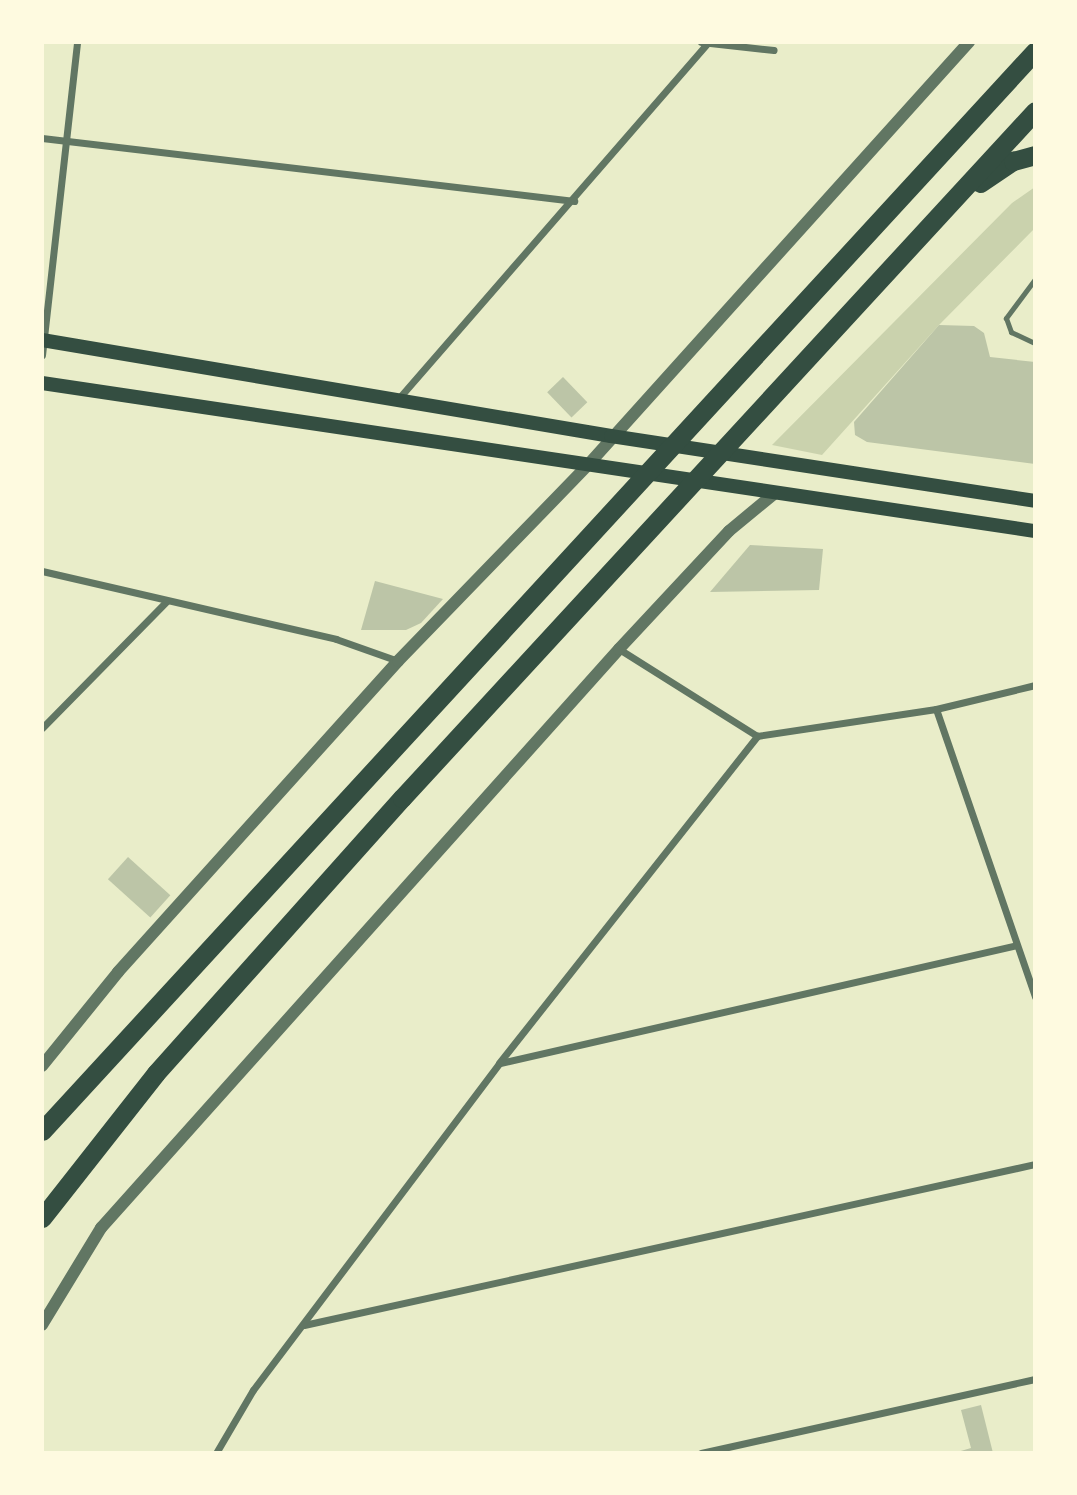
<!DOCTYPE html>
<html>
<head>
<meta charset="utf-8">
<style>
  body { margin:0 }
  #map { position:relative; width:1077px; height:1495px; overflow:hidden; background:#e9edc9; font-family:Helvetica,sans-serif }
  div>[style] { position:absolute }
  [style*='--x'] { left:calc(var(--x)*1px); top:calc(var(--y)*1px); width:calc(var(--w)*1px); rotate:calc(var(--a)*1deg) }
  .green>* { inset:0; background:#cad2ad }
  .building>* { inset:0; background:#bcc5a7; transform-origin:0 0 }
  .service>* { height:5px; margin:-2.5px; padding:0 2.5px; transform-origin:2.5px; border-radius:2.5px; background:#617663 }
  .minor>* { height:7px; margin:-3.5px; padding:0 3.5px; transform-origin:3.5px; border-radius:3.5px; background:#617663 }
  .tertiary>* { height:12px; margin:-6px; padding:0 6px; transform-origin:6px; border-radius:6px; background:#617663 }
  .secondary>* { height:14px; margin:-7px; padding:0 7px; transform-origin:7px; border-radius:7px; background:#344e41 }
  .trunk>* { height:19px; margin:-9.5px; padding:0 9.5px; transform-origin:9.5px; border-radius:9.5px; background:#344e41 }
  span { translate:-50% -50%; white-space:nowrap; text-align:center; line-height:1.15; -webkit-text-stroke:6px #fefae0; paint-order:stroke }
  .frame { position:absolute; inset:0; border:44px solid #fefae0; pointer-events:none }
</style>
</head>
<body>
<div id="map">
  <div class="green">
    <div style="clip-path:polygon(1035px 187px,1035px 228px,939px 325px,822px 455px,772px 445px,1012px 203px)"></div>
  </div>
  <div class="building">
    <div style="clip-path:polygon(939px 325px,974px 326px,984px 333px,990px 357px,1035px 362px,1035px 464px,867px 442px,855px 435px,854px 422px)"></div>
    <div style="left:563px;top:377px;width:35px;height:22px;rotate:46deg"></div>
    <div style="clip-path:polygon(750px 545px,823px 549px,819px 590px,710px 592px)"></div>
    <div style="clip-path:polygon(375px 581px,443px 599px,421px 623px,406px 630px,361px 630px)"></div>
    <div style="left:128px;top:857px;width:57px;height:30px;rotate:42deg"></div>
    <div style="clip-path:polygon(981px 1405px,993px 1453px,954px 1453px,971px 1448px,961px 1410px)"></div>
  </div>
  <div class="service">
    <div style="--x:1035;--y:279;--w:49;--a:126.6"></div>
    <div style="--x:1006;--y:318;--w:15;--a:70"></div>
    <div style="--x:1011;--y:332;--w:26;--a:25"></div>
  </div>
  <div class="minor">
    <div style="--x:701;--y:42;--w:73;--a:6.3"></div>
    <div style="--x:42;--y:138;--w:536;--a:6.75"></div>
    <div style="--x:42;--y:355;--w:315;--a:-83.6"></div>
    <div style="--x:399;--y:398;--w:471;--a:-49"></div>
    <div style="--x:42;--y:571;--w:302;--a:13"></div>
    <div style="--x:336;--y:639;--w:66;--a:19.5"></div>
    <div style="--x:619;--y:649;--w:163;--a:32.2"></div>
    <div style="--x:757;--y:736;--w:181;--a:-8.6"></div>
    <div style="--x:936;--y:709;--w:102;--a:-13.6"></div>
    <div style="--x:936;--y:709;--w:305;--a:71"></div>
    <div style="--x:42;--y:728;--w:178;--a:-45.5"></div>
    <div style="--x:500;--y:1063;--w:530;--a:-12.86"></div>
    <div style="--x:304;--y:1325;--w:749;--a:-12.42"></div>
    <div style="--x:216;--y:1453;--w:73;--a:-59.6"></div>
    <div style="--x:253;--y:1390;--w:409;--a:-53"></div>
    <div style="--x:499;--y:1063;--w:417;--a:-51.7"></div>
    <div style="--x:701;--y:1453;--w:342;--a:-12.5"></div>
  </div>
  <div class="tertiary">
    <div style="--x:42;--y:1066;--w:121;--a:-51"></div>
    <div style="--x:118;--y:972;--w:418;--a:-48"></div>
    <div style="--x:398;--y:661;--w:272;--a:-45.9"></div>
    <div style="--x:587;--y:466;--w:571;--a:-47.98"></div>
    <div style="--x:42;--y:1325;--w:114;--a:-58.7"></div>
    <div style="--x:101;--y:1228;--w:777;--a:-48.18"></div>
    <div style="--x:619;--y:649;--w:161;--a:-47"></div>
    <div style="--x:729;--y:531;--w:60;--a:-39.6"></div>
  </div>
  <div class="secondary">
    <div style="--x:42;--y:340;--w:577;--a:9.58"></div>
    <div style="--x:611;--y:436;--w:429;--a:8.7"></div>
    <div style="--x:42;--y:383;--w:1004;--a:8.48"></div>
  </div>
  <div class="trunk">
    <div style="--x:980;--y:183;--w:40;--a:-34"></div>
    <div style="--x:1013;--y:161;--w:23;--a:-15"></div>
    <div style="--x:42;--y:1131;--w:1467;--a:-47.4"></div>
    <div style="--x:42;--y:1218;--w:184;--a:-51.8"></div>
    <div style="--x:156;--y:1073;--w:369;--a:-48.2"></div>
    <div style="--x:402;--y:798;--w:934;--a:-47.34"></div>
  </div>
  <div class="frame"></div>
</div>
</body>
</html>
